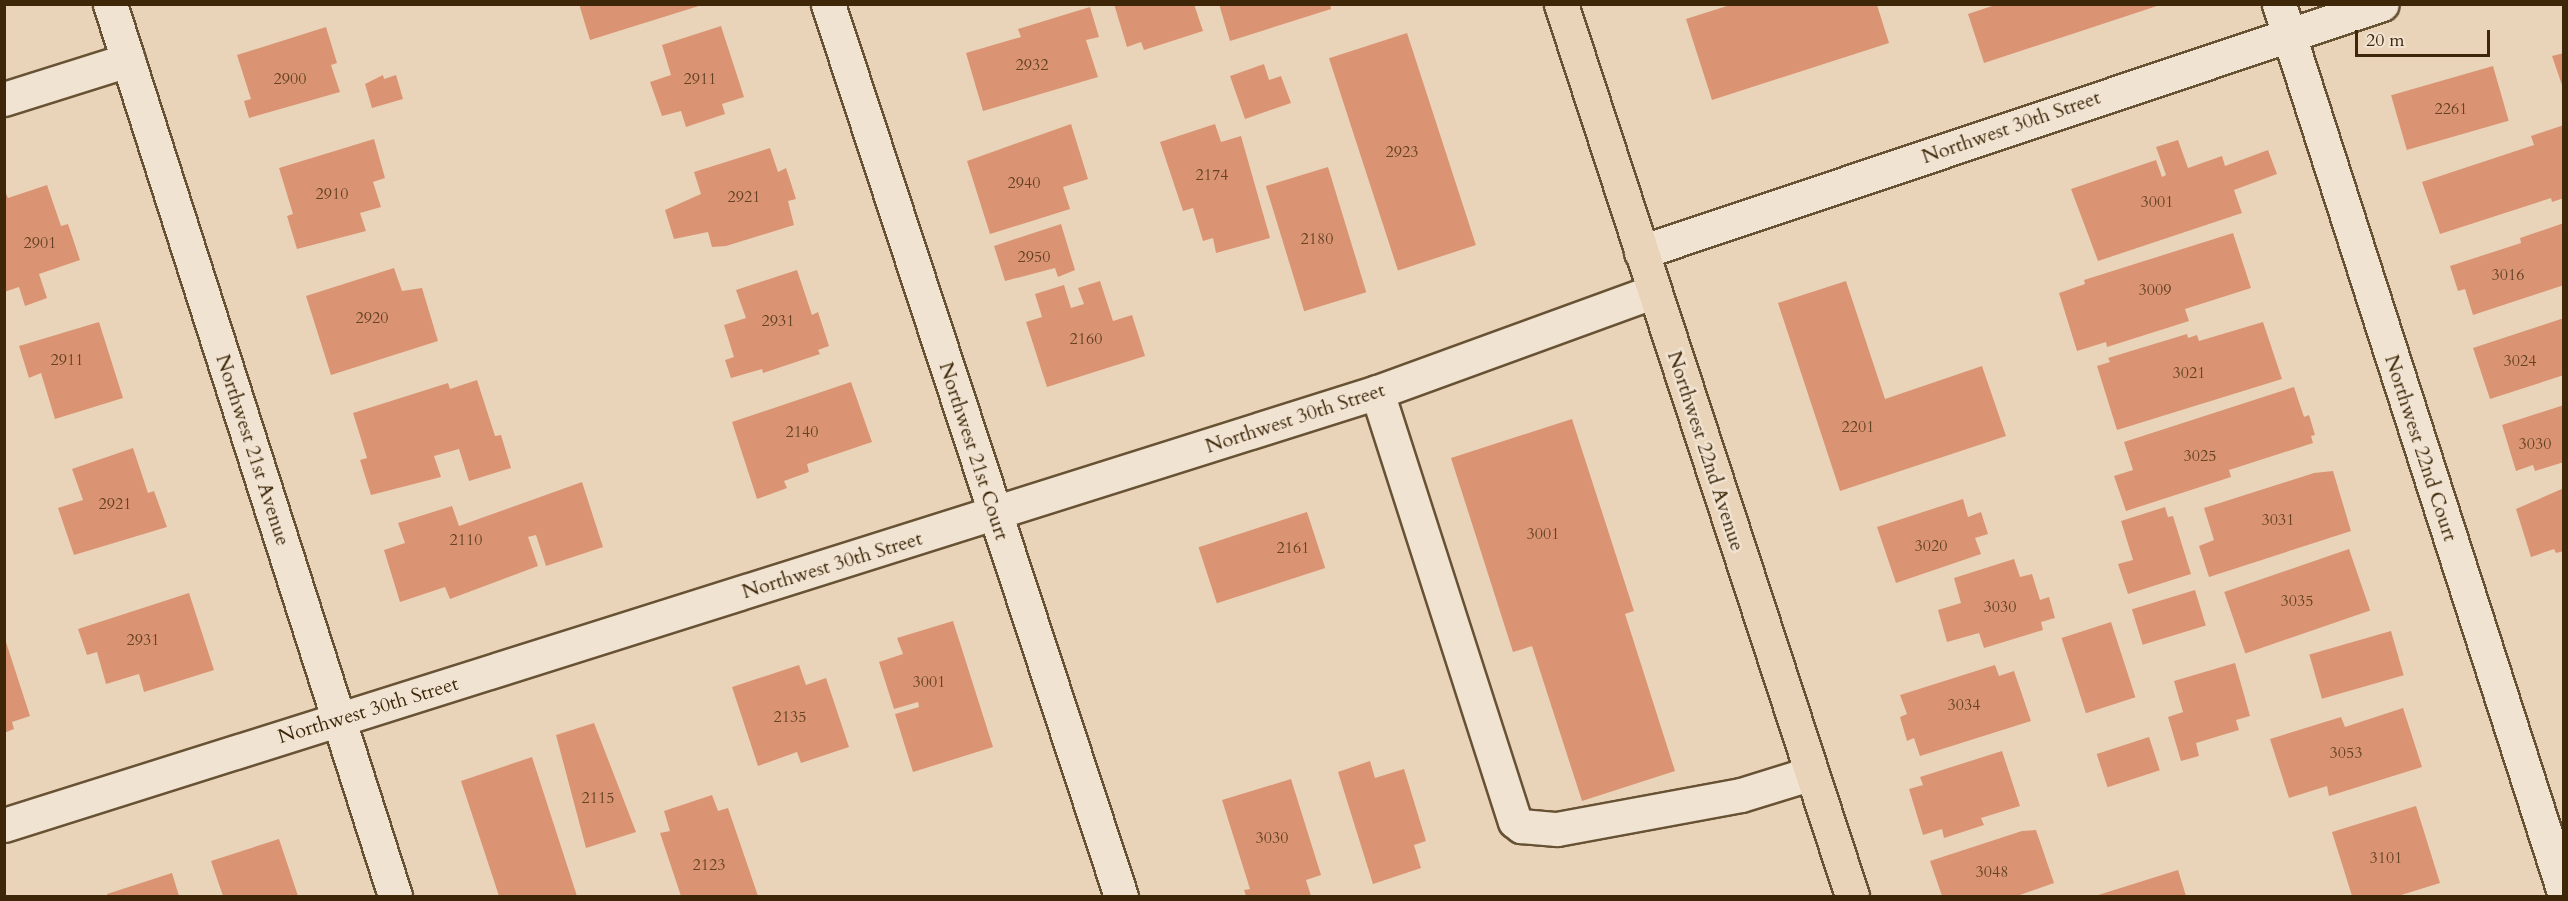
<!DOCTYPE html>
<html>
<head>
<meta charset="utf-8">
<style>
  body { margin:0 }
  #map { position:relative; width:2568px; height:901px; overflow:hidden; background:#e9d4b9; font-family:Cardo,serif }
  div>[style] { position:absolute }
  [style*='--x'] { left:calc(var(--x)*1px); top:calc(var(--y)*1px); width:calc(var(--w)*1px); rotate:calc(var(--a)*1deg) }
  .building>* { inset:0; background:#db9473; transform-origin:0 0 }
  .roads { filter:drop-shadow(2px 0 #685234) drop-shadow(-2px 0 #685234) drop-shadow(0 2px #685234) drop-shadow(0 -2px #685234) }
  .minor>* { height:33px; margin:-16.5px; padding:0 16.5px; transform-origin:16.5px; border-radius:16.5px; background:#f1e3d2 }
  .major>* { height:33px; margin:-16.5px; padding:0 16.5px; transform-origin:16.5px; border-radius:16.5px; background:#e9d4b9 }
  span { translate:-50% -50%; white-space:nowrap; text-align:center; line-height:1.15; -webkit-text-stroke:5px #f1e3d2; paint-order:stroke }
  .number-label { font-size:16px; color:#644223 }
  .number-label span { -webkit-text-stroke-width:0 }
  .street-label { font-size:20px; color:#3d2708 }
  .frame { position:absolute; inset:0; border:6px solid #3d2708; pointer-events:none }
  .scale { position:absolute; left:2355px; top:30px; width:135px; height:27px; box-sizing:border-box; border:3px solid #3d2708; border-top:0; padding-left:8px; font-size:18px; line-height:21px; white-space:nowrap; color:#3d2708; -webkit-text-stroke:4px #f1e3d2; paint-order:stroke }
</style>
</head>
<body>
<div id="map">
  <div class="building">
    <div style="clip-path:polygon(579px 4px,701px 4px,702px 5px,590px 40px)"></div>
    <div style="clip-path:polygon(1114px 4px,1194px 4px,1203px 31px,1144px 50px,1141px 42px,1127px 47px)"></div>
    <div style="clip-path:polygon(1219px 4px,1330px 4px,1331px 9px,1230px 41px)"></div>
    <div style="clip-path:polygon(1998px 4px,2160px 4px,2160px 5px,1984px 63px,1968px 14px)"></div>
    <div style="clip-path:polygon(1730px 5px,1877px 5px,1889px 43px,1712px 100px,1686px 19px)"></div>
    <div style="clip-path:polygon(1090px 7px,1099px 37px,1086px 40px,1098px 77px,983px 111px,966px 53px,1021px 37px,1018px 29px)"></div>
    <div style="clip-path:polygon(721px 26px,744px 97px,722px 104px,725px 114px,686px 127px,681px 111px,662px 116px,650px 82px,671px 75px,662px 45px)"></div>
    <div style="clip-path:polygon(326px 27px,337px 63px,331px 65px,340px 92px,249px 118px,244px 101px,251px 99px,237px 55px)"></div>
    <div style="left:1407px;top:33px;width:223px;height:82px;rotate:72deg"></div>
    <div style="clip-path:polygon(2564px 53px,2564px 88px,2563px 88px,2552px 56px)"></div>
    <div style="clip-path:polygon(1264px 64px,1269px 80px,1281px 76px,1291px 103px,1245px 119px,1230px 76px)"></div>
    <div style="left:2493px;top:66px;width:57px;height:106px;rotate:74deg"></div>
    <div style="clip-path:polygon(383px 75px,384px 79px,396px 75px,403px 99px,372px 108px,365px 84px)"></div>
    <div style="clip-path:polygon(1071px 124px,1088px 179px,1063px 187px,1070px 209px,990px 234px,967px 161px)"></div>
    <div style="clip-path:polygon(1215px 124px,1221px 142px,1241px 136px,1270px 238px,1216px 253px,1213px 238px,1203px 241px,1193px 208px,1183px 211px,1160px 142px)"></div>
    <div style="clip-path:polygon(2564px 125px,2564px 198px,2552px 202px,2551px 198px,2440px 234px,2422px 182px,2534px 145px,2531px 136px)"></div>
    <div style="clip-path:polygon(374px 139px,385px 178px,373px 182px,381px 207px,360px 213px,366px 231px,297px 249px,287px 216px,293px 214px,279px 168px)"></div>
    <div style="clip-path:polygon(2178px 140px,2188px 168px,2222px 156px,2225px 166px,2268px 150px,2277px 174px,2234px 190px,2242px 213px,2098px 261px,2071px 189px,2156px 160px,2162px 177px,2166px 175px,2156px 147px)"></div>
    <div style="clip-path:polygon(770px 148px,778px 172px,786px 168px,796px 199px,788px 201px,794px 225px,726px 246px,712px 247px,708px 232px,674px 239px,665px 210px,701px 194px,694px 172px)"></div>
    <div style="left:1328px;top:167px;width:131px;height:65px;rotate:73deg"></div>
    <div style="clip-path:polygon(47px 185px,61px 226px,68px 224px,80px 260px,39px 274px,47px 298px,25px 306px,19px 287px,4px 292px,4px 189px,8px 198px)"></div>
    <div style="clip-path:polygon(2564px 223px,2564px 285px,2473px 315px,2465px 289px,2458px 291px,2450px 266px,2521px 243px,2520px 238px)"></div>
    <div style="clip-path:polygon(1061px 224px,1075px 270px,1058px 277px,1055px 268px,1005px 281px,994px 246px)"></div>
    <div style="clip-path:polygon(2233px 233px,2251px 288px,2185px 309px,2189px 321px,2107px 347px,2106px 342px,2077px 351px,2059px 293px,2085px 284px,2084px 280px)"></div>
    <div style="clip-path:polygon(394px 268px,402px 291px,422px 288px,438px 341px,331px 375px,306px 296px)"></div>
    <div style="clip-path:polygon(797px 270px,812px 315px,818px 312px,829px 346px,818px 350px,820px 354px,763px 373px,762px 369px,731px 378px,725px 360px,734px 357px,724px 325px,746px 318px,736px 290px)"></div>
    <div style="clip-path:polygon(1100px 281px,1113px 321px,1132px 315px,1145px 356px,1047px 387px,1026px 322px,1042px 317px,1035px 294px,1064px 285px,1071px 308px,1084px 304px,1078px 288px)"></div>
    <div style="clip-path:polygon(1846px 281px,1885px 399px,1982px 366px,2006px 436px,1840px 491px,1778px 303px)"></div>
    <div style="clip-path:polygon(2564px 318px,2564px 375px,2490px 399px,2473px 348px)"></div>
    <div style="clip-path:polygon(99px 322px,123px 398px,55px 419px,41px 373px,29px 378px,19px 346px)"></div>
    <div style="clip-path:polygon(2263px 322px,2282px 379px,2117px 430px,2097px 366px,2110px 362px,2108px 358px,2187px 334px,2188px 338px,2197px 335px,2199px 341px)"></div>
    <div style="clip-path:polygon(477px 380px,495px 436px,501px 435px,511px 468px,469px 481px,459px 449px,434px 456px,441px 477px,371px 495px,360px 460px,367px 458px,353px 413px,448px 383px,450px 389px)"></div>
    <div style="clip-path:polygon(851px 382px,872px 442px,807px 464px,809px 472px,784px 481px,787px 488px,757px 499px,732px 422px)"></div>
    <div style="clip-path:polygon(2294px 387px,2304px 417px,2309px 415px,2315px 435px,2311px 436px,2313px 443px,2229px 470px,2231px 477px,2126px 511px,2114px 476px,2133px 470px,2124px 442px)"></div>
    <div style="clip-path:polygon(2564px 405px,2564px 462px,2535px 471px,2533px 465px,2516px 471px,2502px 425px)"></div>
    <div style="clip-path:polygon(1572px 419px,1634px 611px,1625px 614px,1675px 771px,1582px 801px,1532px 646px,1513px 652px,1451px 458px)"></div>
    <div style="clip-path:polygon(133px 448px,148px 493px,154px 491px,167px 527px,74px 555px,58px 508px,83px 500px,72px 469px)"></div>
    <div style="clip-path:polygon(2333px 471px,2351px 531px,2209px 577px,2199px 546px,2214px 540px,2204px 508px,2314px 473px)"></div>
    <div style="clip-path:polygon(582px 482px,603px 547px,546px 566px,536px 535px,528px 537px,538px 566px,450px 599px,445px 587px,400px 602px,384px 550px,405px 543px,398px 523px,452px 506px,459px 526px)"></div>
    <div style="clip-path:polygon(2564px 488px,2564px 551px,2556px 553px,2554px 549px,2531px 557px,2516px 509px)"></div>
    <div style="clip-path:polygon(1963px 499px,1968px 517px,1981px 512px,1988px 534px,1975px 538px,1981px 554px,1896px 583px,1877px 527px)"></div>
    <div style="clip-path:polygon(2165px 507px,2168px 517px,2173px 516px,2191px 574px,2128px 594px,2118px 564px,2133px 560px,2121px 521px)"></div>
    <div style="left:1307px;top:512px;width:59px;height:114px;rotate:72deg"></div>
    <div style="left:2349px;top:549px;width:65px;height:132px;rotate:71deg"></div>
    <div style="clip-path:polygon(2014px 559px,2020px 577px,2032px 574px,2040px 600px,2049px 597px,2055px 618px,2041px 622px,2043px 630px,1984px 648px,1979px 633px,1947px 642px,1938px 610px,1961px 603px,1954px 578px)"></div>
    <div style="left:2195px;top:590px;width:37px;height:66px;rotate:73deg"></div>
    <div style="clip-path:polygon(189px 593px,214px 670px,144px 692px,139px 674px,106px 684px,97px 652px,87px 655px,78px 629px)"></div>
    <div style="clip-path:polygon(953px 621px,993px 747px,913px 772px,895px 714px,919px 707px,918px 702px,894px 709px,879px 662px,903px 654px,897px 638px)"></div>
    <div style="left:2111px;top:622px;width:79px;height:52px;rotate:72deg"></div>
    <div style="left:2391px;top:631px;width:46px;height:85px;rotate:74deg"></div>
    <div style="clip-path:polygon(5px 639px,30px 716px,12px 722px,14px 729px,4px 733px)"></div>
    <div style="clip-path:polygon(2235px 663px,2250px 716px,2236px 720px,2239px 730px,2196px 743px,2199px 756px,2181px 761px,2168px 717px,2183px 712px,2174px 681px)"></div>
    <div style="clip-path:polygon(799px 665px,806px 685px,826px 678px,849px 747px,801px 763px,797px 752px,758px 766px,732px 687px)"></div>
    <div style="clip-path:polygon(1995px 665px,1999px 676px,2014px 671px,2031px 721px,1920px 756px,1914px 738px,1907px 741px,1900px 717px,1907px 714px,1900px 695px)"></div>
    <div style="clip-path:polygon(2403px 708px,2422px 767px,2329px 796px,2327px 786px,2289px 798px,2270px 739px,2341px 717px,2345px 727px)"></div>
    <div style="clip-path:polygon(594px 723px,636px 832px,586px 848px,556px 735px)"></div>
    <div style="left:2149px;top:737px;width:35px;height:55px;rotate:72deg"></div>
    <div style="clip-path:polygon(2002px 751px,2020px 806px,1981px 818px,1984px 825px,1944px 838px,1942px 829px,1923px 835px,1909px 789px,1923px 785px,1920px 777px)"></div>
    <div style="clip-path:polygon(532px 757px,577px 896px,499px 896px,461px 781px)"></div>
    <div style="clip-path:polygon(1370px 761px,1375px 778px,1404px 769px,1426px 841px,1414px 845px,1421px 868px,1373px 884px,1338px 772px)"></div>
    <div style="clip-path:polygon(1291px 779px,1321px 875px,1306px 880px,1311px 896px,1246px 896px,1244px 890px,1250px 889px,1222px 800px)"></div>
    <div style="clip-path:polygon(712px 795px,718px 811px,728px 808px,758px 896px,681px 896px,660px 833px,670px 831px,664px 811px)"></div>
    <div style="clip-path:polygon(2416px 806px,2440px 883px,2398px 896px,2352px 896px,2332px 832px)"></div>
    <div style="clip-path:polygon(2036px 830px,2054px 883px,2017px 896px,1942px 896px,1930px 861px,2022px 831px)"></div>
    <div style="clip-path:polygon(279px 839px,298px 896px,223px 896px,211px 861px)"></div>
    <div style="clip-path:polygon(2178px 870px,2186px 896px,2095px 896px)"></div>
    <div style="clip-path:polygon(172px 873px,179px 896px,108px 896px,107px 894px)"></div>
  </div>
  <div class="roads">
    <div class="minor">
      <div style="--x:110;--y:4;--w:936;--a:72.28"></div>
      <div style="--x:828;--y:4;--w:939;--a:71.82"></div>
      <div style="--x:2279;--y:4;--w:933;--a:72.21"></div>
      <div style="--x:4;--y:99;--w:130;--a:-17.5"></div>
      <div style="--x:1641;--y:252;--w:781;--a:-18.5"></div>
      <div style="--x:1377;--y:392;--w:451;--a:72.2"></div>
      <div style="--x:1515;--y:821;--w:8;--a:40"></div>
      <div style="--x:1521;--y:826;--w:36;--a:5"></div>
      <div style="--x:1557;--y:829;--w:187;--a:-10.5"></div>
      <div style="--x:1741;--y:795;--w:74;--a:-17.2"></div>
      <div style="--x:4;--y:825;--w:1440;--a:-17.5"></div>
      <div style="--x:1377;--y:392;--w:295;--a:-20"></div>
    </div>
    <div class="major">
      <div style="--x:1561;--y:4;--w:938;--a:71.93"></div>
    </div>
  </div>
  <div class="number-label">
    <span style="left:1032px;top:65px">2932</span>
    <span style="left:290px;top:79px">2900</span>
    <span style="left:700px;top:79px">2911</span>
    <span style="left:2451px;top:109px">2261</span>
    <span style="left:1402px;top:152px">2923</span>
    <span style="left:1212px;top:175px">2174</span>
    <span style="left:1024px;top:183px">2940</span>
    <span style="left:332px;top:194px">2910</span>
    <span style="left:744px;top:197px">2921</span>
    <span style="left:2157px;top:202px">3001</span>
    <span style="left:1317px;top:239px">2180</span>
    <span style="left:40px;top:243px">2901</span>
    <span style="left:1034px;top:257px">2950</span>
    <span style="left:2508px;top:275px">3016</span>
    <span style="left:2155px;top:290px">3009</span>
    <span style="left:372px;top:318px">2920</span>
    <span style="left:778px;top:321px">2931</span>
    <span style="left:1086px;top:339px">2160</span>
    <span style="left:67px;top:360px">2911</span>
    <span style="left:2520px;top:361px">3024</span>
    <span style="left:2189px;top:373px">3021</span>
    <span style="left:1858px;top:427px">2201</span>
    <span style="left:802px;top:432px">2140</span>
    <span style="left:2535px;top:444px">3030</span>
    <span style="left:2200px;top:456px">3025</span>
    <span style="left:115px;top:504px">2921</span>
    <span style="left:2278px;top:520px">3031</span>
    <span style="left:1543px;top:534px">3001</span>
    <span style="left:466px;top:540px">2110</span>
    <span style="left:1931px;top:546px">3020</span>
    <span style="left:1293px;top:548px">2161</span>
    <span style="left:2297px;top:601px">3035</span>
    <span style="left:2000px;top:607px">3030</span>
    <span style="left:143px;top:640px">2931</span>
    <span style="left:929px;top:682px">3001</span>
    <span style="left:1964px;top:705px">3034</span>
    <span style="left:790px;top:717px">2135</span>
    <span style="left:2346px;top:753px">3053</span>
    <span style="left:598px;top:798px">2115</span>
    <span style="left:1272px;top:838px">3030</span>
    <span style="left:2386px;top:858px">3101</span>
    <span style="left:709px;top:865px">2123</span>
    <span style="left:1992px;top:872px">3048</span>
  </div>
  <div class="street-label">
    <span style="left:2011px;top:127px;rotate:-19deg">Northwest 30th Street</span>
    <span style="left:1295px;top:418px;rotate:-18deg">Northwest 30th Street</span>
    <span style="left:2421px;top:448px;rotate:72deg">Northwest 22nd Court</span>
    <span style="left:253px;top:450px;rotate:72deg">Northwest 21st Avenue</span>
    <span style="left:974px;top:451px;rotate:72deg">Northwest 21st Court</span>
    <span style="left:1706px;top:451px;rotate:72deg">Northwest 22nd Avenue</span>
    <span style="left:832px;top:565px;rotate:-17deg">Northwest 30th Street</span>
    <span style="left:368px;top:710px;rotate:-17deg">Northwest 30th Street</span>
  </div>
  <div class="frame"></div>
  <div class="scale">20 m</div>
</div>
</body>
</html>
